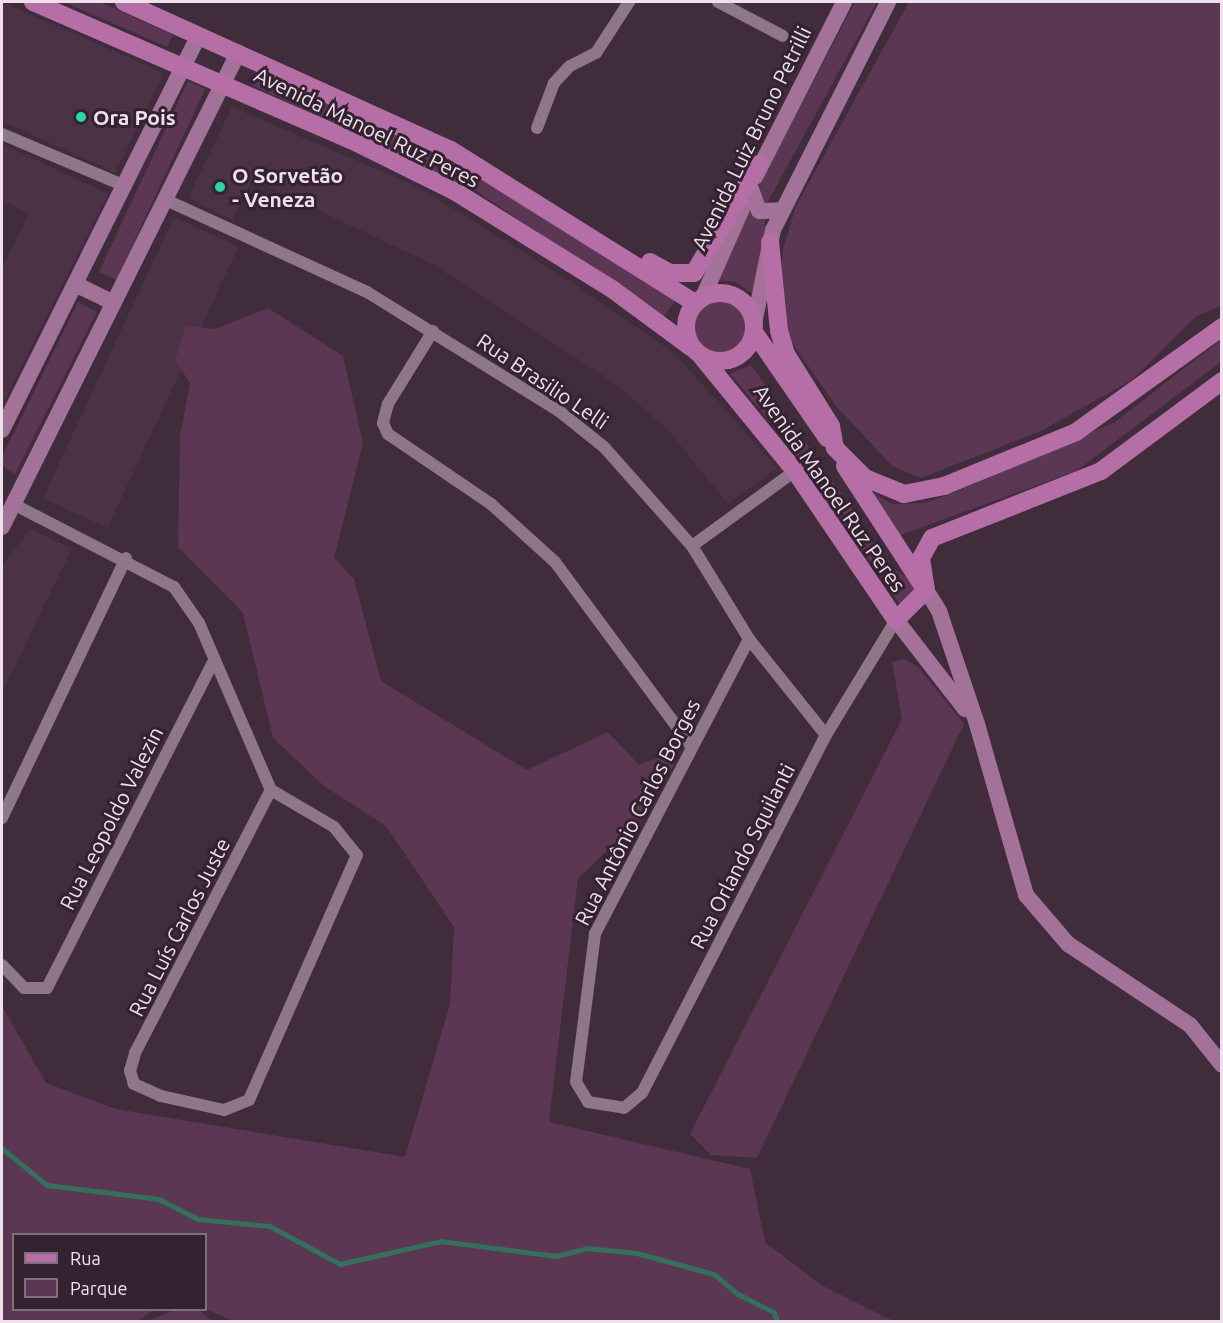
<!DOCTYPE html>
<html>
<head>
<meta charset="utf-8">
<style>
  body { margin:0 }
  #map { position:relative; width:1223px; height:1323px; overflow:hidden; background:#402c3b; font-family:Ubuntu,sans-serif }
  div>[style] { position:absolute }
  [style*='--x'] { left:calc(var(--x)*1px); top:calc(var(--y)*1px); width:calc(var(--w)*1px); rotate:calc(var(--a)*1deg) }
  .built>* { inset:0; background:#4c3246; transform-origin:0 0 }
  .green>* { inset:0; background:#5b3753; transform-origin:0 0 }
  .round { border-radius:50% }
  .stream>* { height:4.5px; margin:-2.25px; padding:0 2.25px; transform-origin:2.25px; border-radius:2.25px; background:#34705d }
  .minor>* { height:12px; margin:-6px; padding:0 6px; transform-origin:6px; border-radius:6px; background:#8e7788 }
  .secondary>* { height:16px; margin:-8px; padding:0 8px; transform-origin:8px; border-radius:8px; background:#a27298 }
  .primary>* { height:18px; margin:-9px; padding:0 9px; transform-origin:9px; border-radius:9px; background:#b66ea7 }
  .primary>.ring { margin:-9px; padding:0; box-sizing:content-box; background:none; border:18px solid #b66ea7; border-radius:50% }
  .dots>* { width:16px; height:16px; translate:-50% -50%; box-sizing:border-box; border:3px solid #352231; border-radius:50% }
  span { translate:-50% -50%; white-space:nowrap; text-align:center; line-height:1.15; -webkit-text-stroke:6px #352231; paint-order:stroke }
  .poi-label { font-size:21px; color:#eee1eb; font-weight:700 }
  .left { translate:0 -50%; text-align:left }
  .street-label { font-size:21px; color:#eee1eb }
  .frame { position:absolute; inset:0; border:3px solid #eee1eb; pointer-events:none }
  .legend { position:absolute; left:12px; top:1233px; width:195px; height:78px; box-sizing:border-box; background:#352231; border:2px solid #7f6e7b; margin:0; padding:8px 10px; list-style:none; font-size:18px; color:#eee1eb }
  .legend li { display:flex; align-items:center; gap:12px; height:30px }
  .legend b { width:30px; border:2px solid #7f6e7b }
</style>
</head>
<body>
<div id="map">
  <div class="built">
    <div style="clip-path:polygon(2px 2px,164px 73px,115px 173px,2px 121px)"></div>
    <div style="clip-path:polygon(232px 107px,420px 188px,576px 285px,675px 354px,777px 468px,728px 504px,667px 429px,613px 382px,432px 264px,252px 179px,233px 220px,188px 198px)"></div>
    <div style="clip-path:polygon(3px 144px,108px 194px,2px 406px,2px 268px,29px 214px,2px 200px)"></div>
    <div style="left:174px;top:217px;width:71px;height:310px;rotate:25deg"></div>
    <div style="clip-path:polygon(30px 528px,72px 549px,2px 692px,2px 567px)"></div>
  </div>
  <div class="green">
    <div style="clip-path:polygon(64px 2px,100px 2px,173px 35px,167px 47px)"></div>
    <div style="clip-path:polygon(855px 2px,877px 2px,766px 205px,756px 190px)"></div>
    <div style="clip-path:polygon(909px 2px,1221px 2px,1221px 306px,1195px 317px,1132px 380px,1041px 431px,921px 478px,892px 466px,836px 406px,786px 334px,780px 290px,783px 249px,796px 206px)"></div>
    <div style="clip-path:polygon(258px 71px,414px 139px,678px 298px,663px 317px,475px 190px,252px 85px)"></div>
    <div style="left:188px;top:81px;width:19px;height:211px;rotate:25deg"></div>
    <div style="clip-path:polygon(747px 205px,766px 216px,756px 296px,735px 282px,712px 280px)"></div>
    <div class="round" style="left:693px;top:301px;width:52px;height:52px"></div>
    <div style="clip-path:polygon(78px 302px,97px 312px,15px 474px,2px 466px,2px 457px)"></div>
    <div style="clip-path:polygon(268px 308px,343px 356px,363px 443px,334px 558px,354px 579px,381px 681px,527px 770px,608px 732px,639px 765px,665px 755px,675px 764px,631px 828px,578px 878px,549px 1122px,750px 1169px,765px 1242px,821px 1285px,893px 1321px,232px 1321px,206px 1309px,206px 1234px,14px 1234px,14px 1310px,153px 1310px,138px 1321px,2px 1321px,2px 1006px,46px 1083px,116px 1109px,405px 1157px,450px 1004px,454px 927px,386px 826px,324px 786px,273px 738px,243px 613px,178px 547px,180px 436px,190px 383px,175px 360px,186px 326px,215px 329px)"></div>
    <div style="clip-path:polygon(1221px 340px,1221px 362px,1076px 471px,898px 536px,862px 486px,892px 504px,925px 503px,958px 491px,1115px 422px)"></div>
    <div style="clip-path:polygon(751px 365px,894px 569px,914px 583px,916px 591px,900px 604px,782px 435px,730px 374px)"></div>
    <div style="clip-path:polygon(904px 659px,918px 667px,964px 724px,757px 1158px,711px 1155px,690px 1134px,902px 719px,892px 662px)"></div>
    <div style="clip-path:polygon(174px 1310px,199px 1310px,212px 1321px,148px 1321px)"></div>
  </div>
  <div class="stream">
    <div style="--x:2;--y:1148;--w:58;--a:39.4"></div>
    <div style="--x:47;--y:1185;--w:113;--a:7.1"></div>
    <div style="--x:159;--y:1199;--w:44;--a:27.1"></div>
    <div style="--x:198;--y:1219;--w:72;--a:5.6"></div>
    <div style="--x:270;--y:1226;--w:80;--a:28.5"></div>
    <div style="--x:340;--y:1264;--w:104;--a:-12.8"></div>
    <div style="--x:441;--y:1241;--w:116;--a:7.4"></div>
    <div style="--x:556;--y:1256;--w:32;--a:-14"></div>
    <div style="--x:587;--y:1248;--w:50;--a:5.7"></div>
    <div style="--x:637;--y:1253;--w:80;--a:15.3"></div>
    <div style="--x:714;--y:1274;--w:31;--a:40"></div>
    <div style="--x:738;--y:1294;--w:40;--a:26.6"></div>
    <div style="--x:774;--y:1312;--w:11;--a:68"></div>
  </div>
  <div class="minor">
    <div style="--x:718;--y:2;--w:73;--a:27.6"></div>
    <div style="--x:537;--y:128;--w:48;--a:-69.3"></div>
    <div style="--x:554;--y:83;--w:23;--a:-47"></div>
    <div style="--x:570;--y:66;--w:29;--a:-27"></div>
    <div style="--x:596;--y:53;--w:61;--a:-57.1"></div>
    <div style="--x:2;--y:134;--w:134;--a:22.9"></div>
    <div style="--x:166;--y:200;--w:221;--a:24.6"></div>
    <div style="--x:367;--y:292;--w:226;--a:31.8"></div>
    <div style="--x:559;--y:411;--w:58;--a:38.7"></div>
    <div style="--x:604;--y:447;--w:132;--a:48.4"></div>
    <div style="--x:692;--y:546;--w:109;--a:58.5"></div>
    <div style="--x:749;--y:639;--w:123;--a:51.3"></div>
    <div style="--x:433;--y:331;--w:86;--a:121.7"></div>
    <div style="--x:388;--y:404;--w:20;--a:105"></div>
    <div style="--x:383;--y:423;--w:12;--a:66"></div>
    <div style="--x:388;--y:434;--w:125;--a:34.2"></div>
    <div style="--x:491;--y:504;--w:86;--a:42.2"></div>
    <div style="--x:555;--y:562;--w:229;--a:53.5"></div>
    <div style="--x:13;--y:504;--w:181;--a:27.3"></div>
    <div style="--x:174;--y:587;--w:44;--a:55.2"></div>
    <div style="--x:199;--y:623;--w:182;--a:66.7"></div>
    <div style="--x:271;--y:790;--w:73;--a:30.4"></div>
    <div style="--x:334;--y:827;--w:36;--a:51"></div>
    <div style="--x:357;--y:855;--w:268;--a:113.8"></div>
    <div style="--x:249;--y:1100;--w:27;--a:158"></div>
    <div style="--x:224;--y:1110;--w:65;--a:-167.5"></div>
    <div style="--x:161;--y:1096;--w:30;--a:-156"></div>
    <div style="--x:134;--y:1084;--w:14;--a:-107"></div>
    <div style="--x:130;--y:1071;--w:19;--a:-74"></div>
    <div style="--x:135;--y:1053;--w:296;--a:-62.7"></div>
    <div style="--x:692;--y:546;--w:127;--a:-36.1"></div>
    <div style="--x:749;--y:639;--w:333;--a:117.6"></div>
    <div style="--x:595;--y:934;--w:149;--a:97.3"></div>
    <div style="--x:576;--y:1082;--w:23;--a:59"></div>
    <div style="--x:588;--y:1102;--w:36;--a:9"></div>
    <div style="--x:624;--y:1108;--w:23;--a:-40"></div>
    <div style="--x:642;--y:1093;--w:403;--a:-62.8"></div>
    <div style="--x:826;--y:735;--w:135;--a:-58.7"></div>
    <div style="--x:2;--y:818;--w:288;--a:-64.5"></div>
    <div style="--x:2;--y:965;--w:32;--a:46"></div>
    <div style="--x:24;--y:988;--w:23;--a:0"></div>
    <div style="--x:47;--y:988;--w:368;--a:-63"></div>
  </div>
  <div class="secondary">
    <div style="--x:755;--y:177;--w:196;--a:-63"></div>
    <div style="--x:751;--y:189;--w:23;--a:70"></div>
    <div style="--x:759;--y:211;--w:23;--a:-2"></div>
    <div style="--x:75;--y:284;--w:43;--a:26"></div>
    <div style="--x:703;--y:297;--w:102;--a:-66.2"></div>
    <div style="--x:754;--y:324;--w:96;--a:-78.6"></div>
    <div style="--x:773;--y:230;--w:255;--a:-63.2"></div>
    <div style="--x:2;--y:430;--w:441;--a:-63.5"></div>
    <div style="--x:2;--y:527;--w:530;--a:-63.53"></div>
    <div style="--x:926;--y:590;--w:25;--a:58"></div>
    <div style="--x:939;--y:611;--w:119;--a:71.4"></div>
    <div style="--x:977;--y:724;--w:178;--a:74"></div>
    <div style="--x:1026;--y:895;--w:65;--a:49.4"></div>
    <div style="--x:1068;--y:944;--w:146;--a:33.6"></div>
    <div style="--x:1190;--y:1025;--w:51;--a:51.3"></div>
    <div style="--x:896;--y:620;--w:113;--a:52.2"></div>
  </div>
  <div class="primary">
    <div style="--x:33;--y:2;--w:347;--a:23.5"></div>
    <div style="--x:351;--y:140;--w:117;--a:26.3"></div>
    <div style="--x:456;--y:192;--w:184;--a:31.9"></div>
    <div style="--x:612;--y:289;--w:99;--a:36.4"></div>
    <div style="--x:124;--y:2;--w:359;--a:24.4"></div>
    <div style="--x:451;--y:150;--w:288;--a:32.1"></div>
    <div style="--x:770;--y:242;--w:89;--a:84.2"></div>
    <div style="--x:779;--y:331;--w:24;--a:73"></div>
    <div style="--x:786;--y:354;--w:85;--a:58"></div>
    <div style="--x:831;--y:426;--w:22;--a:80"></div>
    <div style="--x:835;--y:448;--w:42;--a:45"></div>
    <div style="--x:865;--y:478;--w:42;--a:22.3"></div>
    <div style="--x:904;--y:494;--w:41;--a:-11.3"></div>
    <div style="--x:944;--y:486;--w:143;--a:-22.2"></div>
    <div style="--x:1076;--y:432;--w:180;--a:-35.7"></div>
    <div style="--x:650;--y:262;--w:23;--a:29"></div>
    <div style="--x:670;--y:273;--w:24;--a:0"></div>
    <div style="--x:694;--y:273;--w:127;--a:-59.2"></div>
    <div class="ring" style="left:686px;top:293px;width:50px;height:50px"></div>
    <div style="--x:754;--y:332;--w:129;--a:55.4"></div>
    <div style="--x:702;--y:357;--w:147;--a:50.8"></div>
    <div style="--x:795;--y:471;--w:180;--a:55.9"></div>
    <div style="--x:896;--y:620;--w:42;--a:-45"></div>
    <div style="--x:845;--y:466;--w:143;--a:57"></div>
    <div style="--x:926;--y:590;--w:32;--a:-99"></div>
    <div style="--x:921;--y:558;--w:23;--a:-61"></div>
    <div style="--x:932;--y:538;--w:182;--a:-21.6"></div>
    <div style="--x:1101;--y:471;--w:151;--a:-36.6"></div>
  </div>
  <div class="dots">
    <div style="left:81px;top:117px;background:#2dd4ab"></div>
    <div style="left:220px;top:187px;background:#2dd4ab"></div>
  </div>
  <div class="poi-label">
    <span class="left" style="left:93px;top:117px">Ora Pois</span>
    <span class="left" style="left:232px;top:187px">O Sorvetão<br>- Veneza</span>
  </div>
  <div class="street-label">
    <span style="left:367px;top:127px;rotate:26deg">Avenida Manoel Ruz Peres</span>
    <span style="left:751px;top:138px;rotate:-64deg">Avenida Luiz Bruno Petrilli</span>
    <span style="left:543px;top:381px;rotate:34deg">Rua Brasilio Lelli</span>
    <span style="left:830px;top:488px;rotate:55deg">Avenida Manoel Ruz Peres</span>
    <span style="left:637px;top:812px;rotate:-63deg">Rua Antônio Carlos Borges</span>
    <span style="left:111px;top:818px;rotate:-63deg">Rua Leopoldo Valezin</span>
    <span style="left:742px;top:856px;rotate:-63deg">Rua Orlando Squilanti</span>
    <span style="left:179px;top:927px;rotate:-63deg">Rua Luís Carlos Juste</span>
  </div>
  <div class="frame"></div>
  <ul class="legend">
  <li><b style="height:8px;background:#b66ea7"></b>Rua</li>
  <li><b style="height:16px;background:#5b3753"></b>Parque</li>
  </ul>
</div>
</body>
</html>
